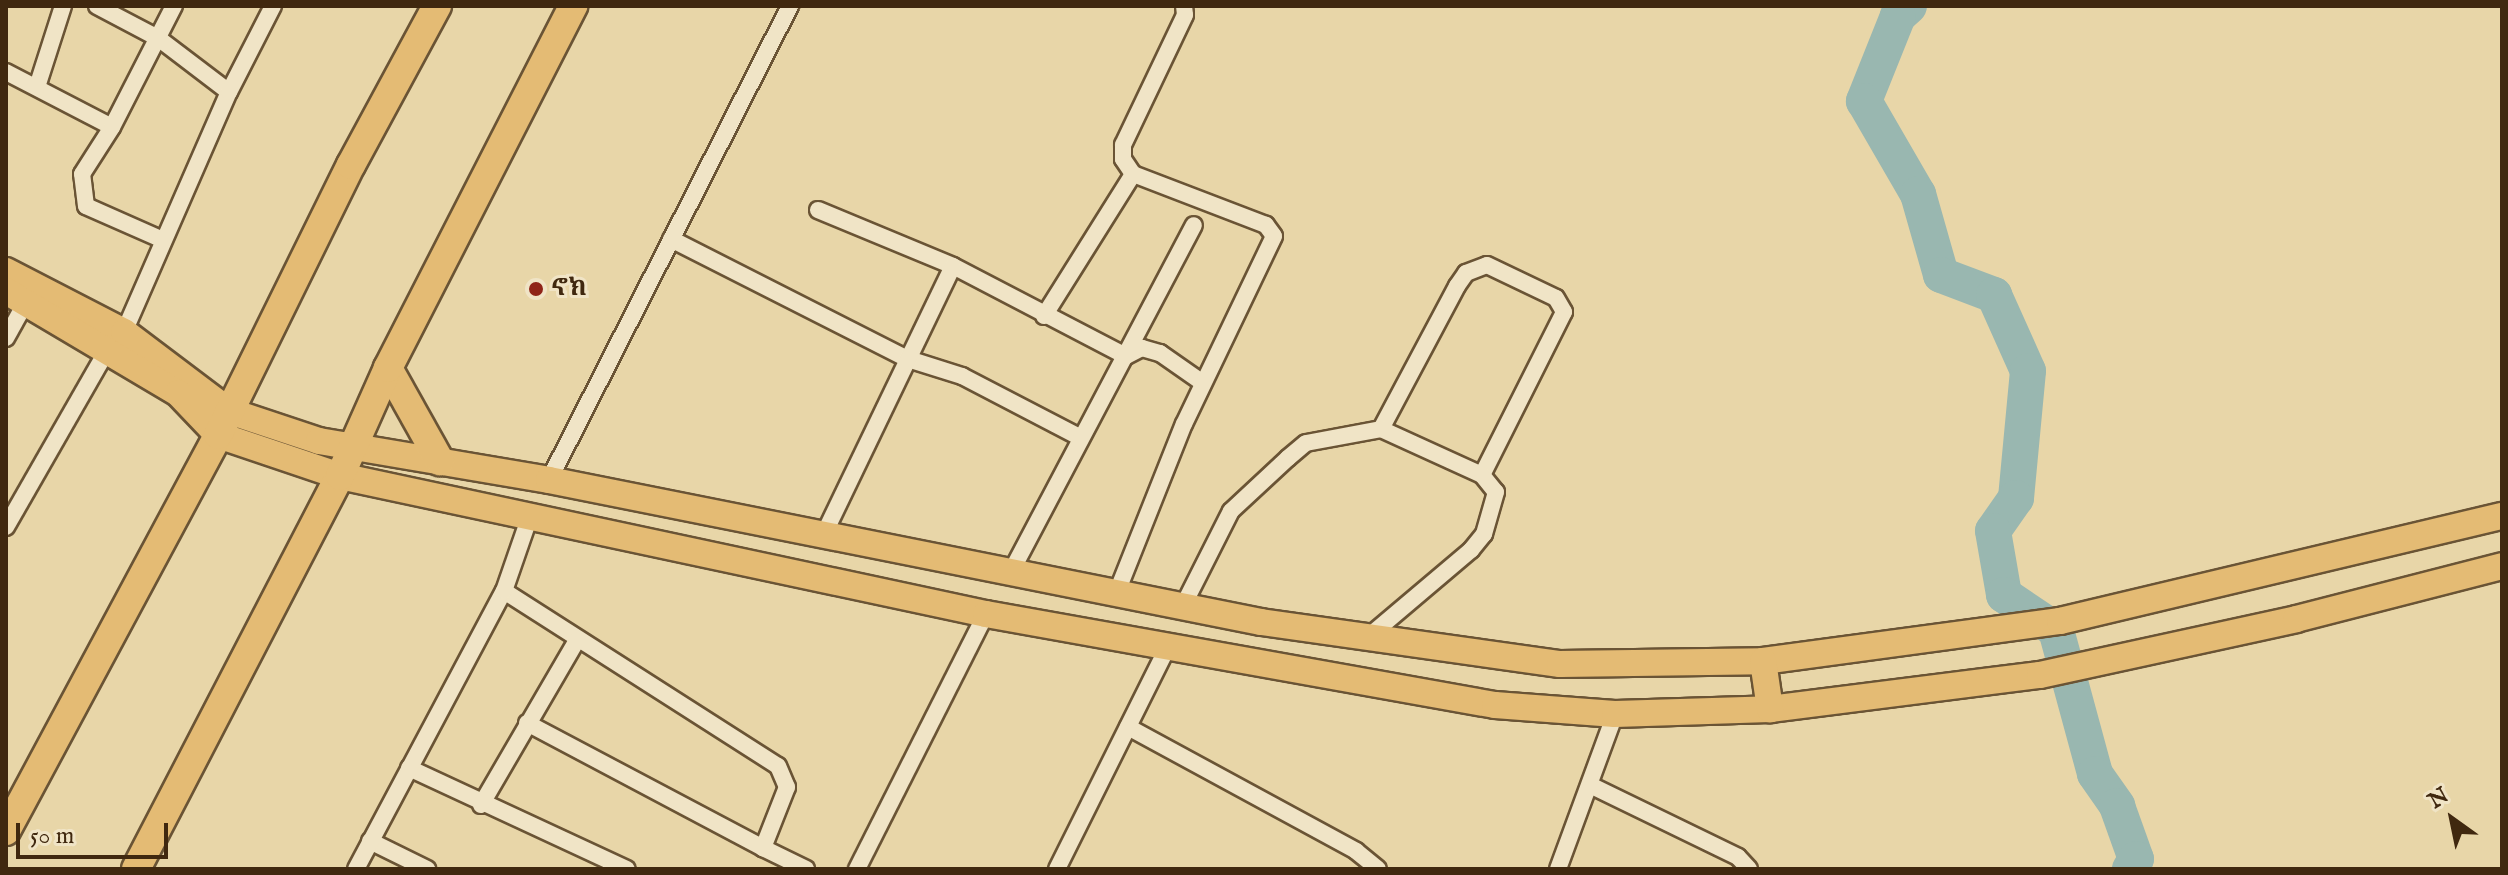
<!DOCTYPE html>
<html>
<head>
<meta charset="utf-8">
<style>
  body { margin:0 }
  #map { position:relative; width:2508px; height:875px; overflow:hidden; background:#e8d6a8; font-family:"IM FELL English","Noto Serif Ethiopic",serif }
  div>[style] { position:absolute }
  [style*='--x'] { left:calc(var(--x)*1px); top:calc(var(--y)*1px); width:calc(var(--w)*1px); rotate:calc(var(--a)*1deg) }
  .river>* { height:36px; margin:-18px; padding:0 18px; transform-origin:18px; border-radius:18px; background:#99b7b0 }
  .roads { filter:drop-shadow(2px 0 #6a5435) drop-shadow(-2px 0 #6a5435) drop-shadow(0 2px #6a5435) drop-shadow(0 -2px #6a5435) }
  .minor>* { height:16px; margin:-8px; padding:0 8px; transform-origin:8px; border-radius:8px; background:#f0e4c6 }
  .primary>* { height:26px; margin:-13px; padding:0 13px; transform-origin:13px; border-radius:13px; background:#e4bb74 }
  .trunk>* { height:28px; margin:-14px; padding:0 14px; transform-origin:14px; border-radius:14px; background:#e4bb74 }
  .dots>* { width:22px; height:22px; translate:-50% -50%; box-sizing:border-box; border:4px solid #f0e4c6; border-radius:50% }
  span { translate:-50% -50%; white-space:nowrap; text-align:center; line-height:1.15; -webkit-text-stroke:6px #f0e4c6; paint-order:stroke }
  .poi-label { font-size:24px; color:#40280f; font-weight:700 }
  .left { translate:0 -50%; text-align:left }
  .frame { position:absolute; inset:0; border:8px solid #40280f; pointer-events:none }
  .north { position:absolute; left:2412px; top:779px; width:80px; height:80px; -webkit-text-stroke:6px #f0e4c6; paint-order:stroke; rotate:327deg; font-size:22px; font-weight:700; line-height:32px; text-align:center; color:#40280f }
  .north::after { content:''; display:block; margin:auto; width:28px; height:36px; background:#40280f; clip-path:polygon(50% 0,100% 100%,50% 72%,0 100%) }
  .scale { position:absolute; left:16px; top:823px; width:152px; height:36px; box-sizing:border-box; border:4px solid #40280f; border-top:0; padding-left:10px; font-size:24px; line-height:28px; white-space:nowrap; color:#40280f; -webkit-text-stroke:6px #f0e4c6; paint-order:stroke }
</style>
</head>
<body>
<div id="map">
  <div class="river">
    <div style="--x:1909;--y:6;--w:15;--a:138"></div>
    <div style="--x:1898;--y:16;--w:92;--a:111.8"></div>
    <div style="--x:1864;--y:101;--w:108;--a:59.9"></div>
    <div style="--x:1918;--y:194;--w:84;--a:74.1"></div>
    <div style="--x:1941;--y:275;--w:57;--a:20.7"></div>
    <div style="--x:1994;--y:295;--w:83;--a:65.9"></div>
    <div style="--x:2028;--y:371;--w:128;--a:95.4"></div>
    <div style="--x:2016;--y:498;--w:40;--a:124.9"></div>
    <div style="--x:1993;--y:531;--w:65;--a:80.2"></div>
    <div style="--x:2004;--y:595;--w:63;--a:33.9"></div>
    <div style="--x:2056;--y:630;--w:149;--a:74.8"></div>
    <div style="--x:2095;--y:774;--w:39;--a:55"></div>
    <div style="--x:2117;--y:806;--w:56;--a:70.3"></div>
    <div style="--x:2136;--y:859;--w:12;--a:121"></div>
  </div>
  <div class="roads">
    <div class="minor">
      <div style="--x:97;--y:6;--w:69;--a:27.7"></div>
      <div style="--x:158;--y:38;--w:89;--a:37.3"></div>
      <div style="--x:6;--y:72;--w:119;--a:27.4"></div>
      <div style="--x:37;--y:87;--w:85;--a:-72.2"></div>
      <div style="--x:818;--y:210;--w:146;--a:22.5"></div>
      <div style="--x:953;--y:266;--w:195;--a:27.5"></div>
      <div style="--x:1126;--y:356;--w:18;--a:-27"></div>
      <div style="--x:1142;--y:348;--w:19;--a:16"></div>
      <div style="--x:1160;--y:353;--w:52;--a:34.9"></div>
      <div style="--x:671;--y:239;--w:266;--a:26.9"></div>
      <div style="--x:908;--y:359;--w:57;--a:17.5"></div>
      <div style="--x:962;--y:376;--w:132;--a:27.5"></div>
      <div style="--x:163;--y:240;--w:84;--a:-156.2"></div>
      <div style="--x:86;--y:206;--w:32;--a:-97"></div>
      <div style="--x:82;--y:174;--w:56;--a:-57.4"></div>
      <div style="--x:112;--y:127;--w:136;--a:-62.9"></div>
      <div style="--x:1044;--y:316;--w:168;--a:-57.9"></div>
      <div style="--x:124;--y:332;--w:262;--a:-66.4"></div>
      <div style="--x:229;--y:92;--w:97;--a:-62.9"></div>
      <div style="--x:6;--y:338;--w:41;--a:-60.9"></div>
      <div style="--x:1381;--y:429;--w:162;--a:-62"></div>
      <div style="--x:1457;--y:286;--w:16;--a:-55"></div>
      <div style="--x:1466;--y:273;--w:22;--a:-21"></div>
      <div style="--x:1487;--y:265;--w:76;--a:25.6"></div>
      <div style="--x:1556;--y:298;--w:16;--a:60"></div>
      <div style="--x:1564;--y:312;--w:182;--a:116.7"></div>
      <div style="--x:549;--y:480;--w:532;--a:-63.05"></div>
      <div style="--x:6;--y:527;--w:203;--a:-60.2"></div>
      <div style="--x:824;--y:534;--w:297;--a:-64.3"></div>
      <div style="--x:1011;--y:572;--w:392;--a:-62.2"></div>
      <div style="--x:504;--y:591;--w:325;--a:32.6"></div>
      <div style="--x:778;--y:766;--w:23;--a:67"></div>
      <div style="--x:787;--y:787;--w:66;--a:111.5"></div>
      <div style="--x:763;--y:848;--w:48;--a:26"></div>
      <div style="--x:1117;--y:592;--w:181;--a:-68.3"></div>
      <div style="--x:1184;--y:424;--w:208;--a:-64.4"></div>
      <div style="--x:1274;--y:236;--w:14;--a:-126"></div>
      <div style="--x:1266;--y:225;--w:142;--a:-159"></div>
      <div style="--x:1133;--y:174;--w:18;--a:-124"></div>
      <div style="--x:1123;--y:159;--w:14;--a:-90"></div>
      <div style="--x:1123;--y:145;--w:144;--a:-64.5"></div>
      <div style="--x:1185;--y:15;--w:9;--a:-96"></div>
      <div style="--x:1183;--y:606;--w:106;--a:-63.2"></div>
      <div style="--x:1231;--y:511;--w:78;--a:-42.9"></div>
      <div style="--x:1288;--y:458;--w:23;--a:-40"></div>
      <div style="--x:1306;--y:443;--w:76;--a:-10.6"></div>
      <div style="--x:1381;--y:429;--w:111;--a:24.5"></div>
      <div style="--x:1482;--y:475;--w:22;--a:51"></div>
      <div style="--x:1496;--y:492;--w:44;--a:105.9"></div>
      <div style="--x:1484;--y:534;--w:21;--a:129"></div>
      <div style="--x:1471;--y:550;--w:136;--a:139.8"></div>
      <div style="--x:527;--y:723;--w:267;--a:27.9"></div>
      <div style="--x:1128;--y:727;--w:260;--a:28.5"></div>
      <div style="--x:1356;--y:851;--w:28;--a:39"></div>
      <div style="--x:409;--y:768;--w:240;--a:24.9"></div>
      <div style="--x:1592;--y:786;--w:162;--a:25.9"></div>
      <div style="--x:1738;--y:857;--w:16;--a:47"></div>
      <div style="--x:481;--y:805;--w:191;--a:-59.8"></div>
      <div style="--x:370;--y:841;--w:64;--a:26.2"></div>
      <div style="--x:356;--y:869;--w:315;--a:-62"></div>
      <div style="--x:504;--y:591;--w:79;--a:-70.9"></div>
      <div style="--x:857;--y:869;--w:286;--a:-63.2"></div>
      <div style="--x:1057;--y:869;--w:247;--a:-63.5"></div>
      <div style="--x:1558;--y:869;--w:165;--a:-69.8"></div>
    </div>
    <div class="primary">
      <div style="--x:6;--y:271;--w:133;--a:27.3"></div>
      <div style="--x:124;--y:332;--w:131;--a:37"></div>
      <div style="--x:229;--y:411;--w:95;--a:18.4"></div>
      <div style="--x:319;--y:441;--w:233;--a:9.6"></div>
      <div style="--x:549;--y:480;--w:726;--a:11.28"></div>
      <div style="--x:1261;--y:622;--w:302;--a:8"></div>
      <div style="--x:1560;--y:664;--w:203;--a:-0.8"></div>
      <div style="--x:1763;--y:661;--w:300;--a:-7.7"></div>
      <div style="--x:2060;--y:621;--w:454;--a:-13.4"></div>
      <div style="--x:6;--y:291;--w:200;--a:30.7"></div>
      <div style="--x:178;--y:393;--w:58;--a:46.4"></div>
      <div style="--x:218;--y:435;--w:129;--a:18.6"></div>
      <div style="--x:340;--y:476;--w:661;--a:12.06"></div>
      <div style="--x:986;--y:614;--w:517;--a:10.14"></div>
      <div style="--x:1495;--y:705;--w:120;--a:4.3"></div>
      <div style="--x:1615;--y:714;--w:155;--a:-1.8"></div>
      <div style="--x:1770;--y:709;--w:272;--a:-7.2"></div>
      <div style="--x:2040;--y:675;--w:262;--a:-12.3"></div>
      <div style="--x:2296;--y:619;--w:213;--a:-14.4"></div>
      <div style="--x:1763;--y:661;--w:49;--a:81.7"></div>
    </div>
    <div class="trunk">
      <div style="--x:388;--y:368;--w:107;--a:60.8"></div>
      <div style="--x:6;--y:831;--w:449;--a:-61.8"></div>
      <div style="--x:218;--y:435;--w:301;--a:-63.8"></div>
      <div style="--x:351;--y:165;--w:181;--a:-61.6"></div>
      <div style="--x:136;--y:869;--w:443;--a:-62.6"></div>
      <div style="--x:340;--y:476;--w:118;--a:-66"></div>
      <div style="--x:388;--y:368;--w:407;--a:-62.9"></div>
    </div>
  </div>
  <div class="dots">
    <div style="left:536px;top:289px;background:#8f2418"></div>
  </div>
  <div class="poi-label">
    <span class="left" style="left:552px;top:289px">ኖክ</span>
  </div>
  <div class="frame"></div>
  <div class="north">N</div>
  <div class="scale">50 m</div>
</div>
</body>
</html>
